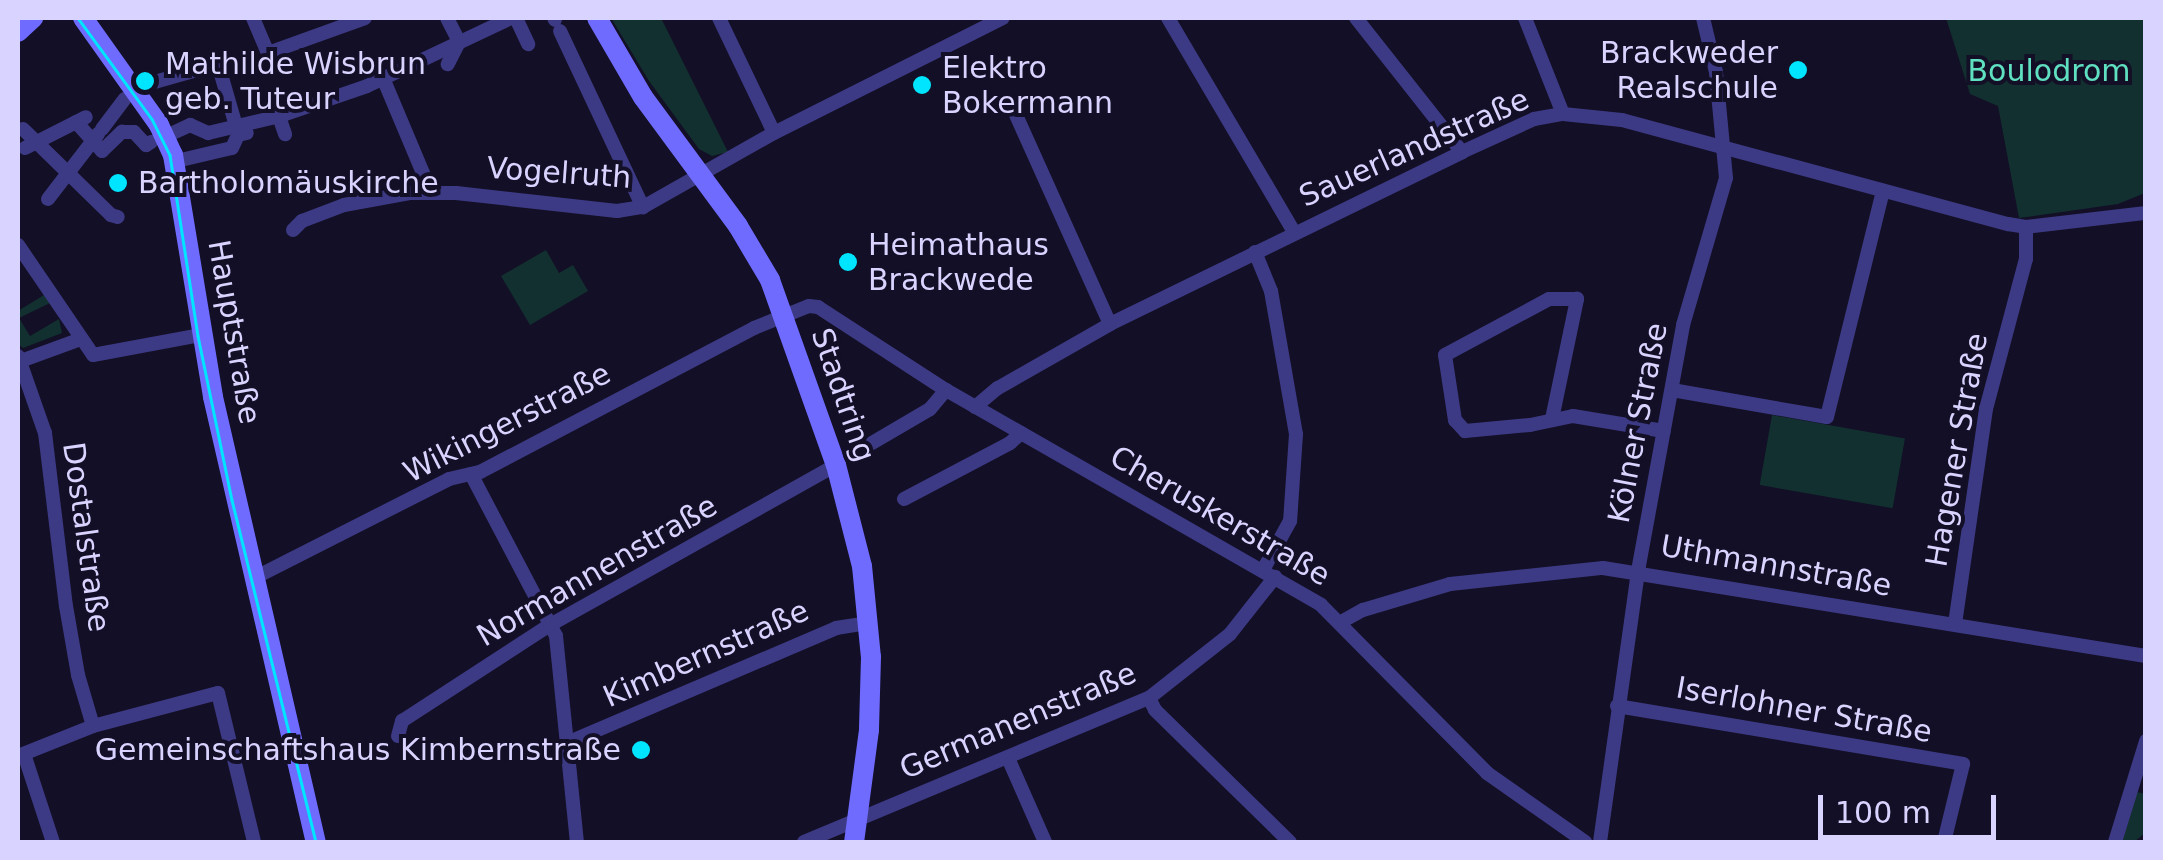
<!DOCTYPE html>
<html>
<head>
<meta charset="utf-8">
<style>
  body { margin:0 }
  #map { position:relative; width:2163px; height:860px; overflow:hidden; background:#130f26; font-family:"DejaVu Sans",sans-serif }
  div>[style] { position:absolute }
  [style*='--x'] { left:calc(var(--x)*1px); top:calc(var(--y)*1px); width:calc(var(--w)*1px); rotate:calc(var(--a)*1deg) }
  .green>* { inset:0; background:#12302f; transform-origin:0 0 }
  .street>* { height:14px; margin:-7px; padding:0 7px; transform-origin:7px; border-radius:7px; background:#3d3a85 }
  .secondary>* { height:20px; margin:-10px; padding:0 10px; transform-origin:10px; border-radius:10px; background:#6f6bff }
  .tram>* { height:2.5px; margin:-1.25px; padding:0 1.25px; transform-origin:1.25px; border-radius:1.25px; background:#00e5ff }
  .dots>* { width:28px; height:28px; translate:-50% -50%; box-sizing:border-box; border:5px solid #130f26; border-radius:50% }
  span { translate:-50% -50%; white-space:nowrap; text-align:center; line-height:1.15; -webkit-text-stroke:8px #130f26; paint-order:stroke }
  .poi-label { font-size:30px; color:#d9d4ff }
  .right { translate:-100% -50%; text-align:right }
  .left { translate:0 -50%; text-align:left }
  .park-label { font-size:30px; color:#5fe0c0 }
  .street-label { font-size:30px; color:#d9d4ff }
  .frame { position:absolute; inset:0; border:20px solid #d9d4ff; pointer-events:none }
  .scale { position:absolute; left:1818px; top:795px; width:178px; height:45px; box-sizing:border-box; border:5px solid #d9d4ff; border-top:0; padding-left:12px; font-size:30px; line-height:35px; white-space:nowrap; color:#d9d4ff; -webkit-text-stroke:8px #130f26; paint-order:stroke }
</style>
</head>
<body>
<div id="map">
  <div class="green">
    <div style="clip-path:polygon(611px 18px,661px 18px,728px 152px,712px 156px,699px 149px,649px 81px)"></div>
    <div style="clip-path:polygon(1946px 18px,2145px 18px,2145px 193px,2118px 204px,2019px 218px,1998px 106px,1970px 94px)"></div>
    <div style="clip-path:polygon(546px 250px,559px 273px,573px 265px,588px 291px,530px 325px,501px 276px)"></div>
    <div style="clip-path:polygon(44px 295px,50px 303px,19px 318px,30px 336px,59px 319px,62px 333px,23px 348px,18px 344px,18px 311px)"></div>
    <div style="left:1772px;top:415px;width:135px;height:71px;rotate:10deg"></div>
    <div style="clip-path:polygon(2137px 792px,2145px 794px,2145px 833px,2134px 842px,2122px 842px)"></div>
  </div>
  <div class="street">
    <div style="--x:253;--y:18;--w:38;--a:67"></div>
    <div style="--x:268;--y:53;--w:103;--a:-19.8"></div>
    <div style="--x:447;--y:18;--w:27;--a:63"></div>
    <div style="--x:459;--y:42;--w:25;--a:117"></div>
    <div style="--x:516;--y:18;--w:29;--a:65"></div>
    <div style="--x:554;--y:18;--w:2;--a:63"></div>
    <div style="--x:719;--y:18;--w:127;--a:64.4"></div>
    <div style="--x:1168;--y:18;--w:248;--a:59.5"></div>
    <div style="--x:1356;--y:18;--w:171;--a:51.7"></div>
    <div style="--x:1525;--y:18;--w:103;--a:68.4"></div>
    <div style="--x:560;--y:31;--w:195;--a:64.8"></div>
    <div style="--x:383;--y:78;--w:124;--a:67.2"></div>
    <div style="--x:144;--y:85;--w:77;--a:-15.8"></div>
    <div style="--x:218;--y:64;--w:72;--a:73.8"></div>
    <div style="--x:275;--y:105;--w:31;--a:71"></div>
    <div style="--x:1012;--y:106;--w:239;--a:65.8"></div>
    <div style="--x:76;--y:122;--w:39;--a:48"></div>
    <div style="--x:102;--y:151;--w:28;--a:-44"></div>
    <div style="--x:122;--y:132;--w:12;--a:0"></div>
    <div style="--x:134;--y:132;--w:18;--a:47"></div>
    <div style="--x:146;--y:145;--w:6;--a:-31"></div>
    <div style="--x:23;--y:129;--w:123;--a:44.3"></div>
    <div style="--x:111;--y:215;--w:7;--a:16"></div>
    <div style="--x:102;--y:129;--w:38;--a:-53"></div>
    <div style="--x:175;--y:132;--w:17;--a:-25"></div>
    <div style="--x:190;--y:125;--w:20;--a:24"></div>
    <div style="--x:208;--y:133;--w:74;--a:-13.3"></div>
    <div style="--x:280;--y:116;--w:92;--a:-19"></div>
    <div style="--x:367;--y:86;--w:159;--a:-25.3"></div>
    <div style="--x:25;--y:148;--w:68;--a:-26.9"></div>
    <div style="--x:185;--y:159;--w:48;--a:-13.2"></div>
    <div style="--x:232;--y:148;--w:14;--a:-65"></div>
    <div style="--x:238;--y:135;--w:9;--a:-13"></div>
    <div style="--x:48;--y:199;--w:82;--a:-52.4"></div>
    <div style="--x:293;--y:230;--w:13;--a:-45"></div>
    <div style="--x:302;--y:221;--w:45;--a:-20.9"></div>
    <div style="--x:344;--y:205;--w:68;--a:-10.2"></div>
    <div style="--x:411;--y:193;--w:45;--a:0"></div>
    <div style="--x:456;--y:193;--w:162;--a:6.4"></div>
    <div style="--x:617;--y:211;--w:26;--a:-9"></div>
    <div style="--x:643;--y:207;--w:150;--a:-29.5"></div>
    <div style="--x:774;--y:133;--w:256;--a:-26.7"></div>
    <div style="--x:18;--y:245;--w:133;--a:55.7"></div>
    <div style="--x:93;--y:355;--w:110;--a:-10.5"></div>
    <div style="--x:1255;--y:252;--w:42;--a:67.7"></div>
    <div style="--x:1271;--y:291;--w:145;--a:80.1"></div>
    <div style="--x:1296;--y:434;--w:87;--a:93.9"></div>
    <div style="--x:1290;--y:521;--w:56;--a:118.9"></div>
    <div style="--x:18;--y:356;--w:82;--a:70.7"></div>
    <div style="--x:45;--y:433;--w:174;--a:83.1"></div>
    <div style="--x:66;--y:606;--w:70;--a:80.1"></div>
    <div style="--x:78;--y:675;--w:53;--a:73.6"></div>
    <div style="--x:18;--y:362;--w:67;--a:-20.1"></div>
    <div style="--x:1672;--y:390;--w:157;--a:9.9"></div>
    <div style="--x:1827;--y:417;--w:233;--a:-76.1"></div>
    <div style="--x:975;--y:407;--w:30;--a:-40"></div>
    <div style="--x:998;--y:388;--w:129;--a:-29.7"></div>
    <div style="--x:1110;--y:324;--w:392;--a:-26"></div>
    <div style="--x:1462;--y:152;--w:79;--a:-24.6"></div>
    <div style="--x:1534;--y:119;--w:29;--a:-10"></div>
    <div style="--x:1563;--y:114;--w:59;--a:5.8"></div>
    <div style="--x:1622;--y:120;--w:400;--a:15.1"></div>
    <div style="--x:2008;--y:224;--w:18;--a:9"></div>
    <div style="--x:2026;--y:227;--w:121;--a:-6.7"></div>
    <div style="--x:1552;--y:419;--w:123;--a:-78.2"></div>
    <div style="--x:1577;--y:299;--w:28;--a:180"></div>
    <div style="--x:1549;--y:299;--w:118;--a:151.7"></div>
    <div style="--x:1445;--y:355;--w:66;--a:81.3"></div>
    <div style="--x:1455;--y:420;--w:15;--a:48"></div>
    <div style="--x:1465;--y:431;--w:65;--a:-5.3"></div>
    <div style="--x:1530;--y:425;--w:44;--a:-11.8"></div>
    <div style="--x:1573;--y:416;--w:92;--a:9.4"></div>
    <div style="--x:872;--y:443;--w:67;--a:-30.4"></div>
    <div style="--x:930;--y:409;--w:25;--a:-50"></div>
    <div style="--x:471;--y:474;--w:183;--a:62.3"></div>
    <div style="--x:556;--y:636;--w:207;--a:84.2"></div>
    <div style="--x:904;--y:499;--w:120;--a:-27.8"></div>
    <div style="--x:1010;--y:443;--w:15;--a:-42"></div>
    <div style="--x:254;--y:578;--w:219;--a:-26.9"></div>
    <div style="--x:449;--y:479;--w:32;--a:-13"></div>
    <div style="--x:480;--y:472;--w:310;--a:-27.7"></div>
    <div style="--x:754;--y:328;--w:59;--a:-21.8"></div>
    <div style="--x:809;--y:306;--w:9;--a:6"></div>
    <div style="--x:818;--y:307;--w:153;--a:33"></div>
    <div style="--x:946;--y:390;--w:432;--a:29.8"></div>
    <div style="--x:1321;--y:605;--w:236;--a:45.3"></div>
    <div style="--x:1487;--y:773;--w:120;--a:35.1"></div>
    <div style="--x:1341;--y:622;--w:25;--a:-29"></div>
    <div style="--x:1363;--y:610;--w:91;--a:-16.6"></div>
    <div style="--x:1450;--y:584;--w:154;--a:-6"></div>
    <div style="--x:1603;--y:568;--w:550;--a:9.21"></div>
    <div style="--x:1955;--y:624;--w:217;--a:-81.8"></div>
    <div style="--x:1986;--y:409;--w:155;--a:-75.1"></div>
    <div style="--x:2026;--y:259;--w:32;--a:-90"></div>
    <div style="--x:1149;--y:698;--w:13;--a:63"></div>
    <div style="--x:1155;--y:710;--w:189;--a:44.4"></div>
    <div style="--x:1617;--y:706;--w:351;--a:9.5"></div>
    <div style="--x:1963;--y:764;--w:80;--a:103.7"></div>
    <div style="--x:398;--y:736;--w:16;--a:-75"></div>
    <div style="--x:402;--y:721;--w:176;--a:-33"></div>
    <div style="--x:550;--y:625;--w:328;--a:-29.2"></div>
    <div style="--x:567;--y:743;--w:293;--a:-23.1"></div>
    <div style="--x:836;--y:628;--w:33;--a:-9"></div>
    <div style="--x:24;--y:754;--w:93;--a:71.8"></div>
    <div style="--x:18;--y:756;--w:81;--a:-21.8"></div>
    <div style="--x:93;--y:726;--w:129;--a:-14.8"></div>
    <div style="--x:218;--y:693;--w:153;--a:76.4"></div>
    <div style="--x:1008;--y:758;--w:92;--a:66.2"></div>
    <div style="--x:804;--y:842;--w:374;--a:-22.7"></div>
    <div style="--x:1149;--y:698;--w:103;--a:-38.3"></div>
    <div style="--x:1230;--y:634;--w:73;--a:-51.7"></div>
    <div style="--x:1600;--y:842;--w:274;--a:-82"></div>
    <div style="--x:1638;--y:571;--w:250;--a:-79.6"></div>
    <div style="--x:1683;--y:325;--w:153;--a:-73.7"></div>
    <div style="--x:1726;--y:178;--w:106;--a:-95.4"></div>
    <div style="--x:1716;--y:72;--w:56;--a:-103.5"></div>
    <div style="--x:2115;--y:842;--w:106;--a:-72.9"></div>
  </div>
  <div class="secondary">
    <div style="--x:83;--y:18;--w:131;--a:54.6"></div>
    <div style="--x:159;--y:125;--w:33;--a:65"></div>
    <div style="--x:173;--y:155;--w:245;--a:80.6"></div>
    <div style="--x:213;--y:397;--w:457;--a:77"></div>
    <div style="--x:597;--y:18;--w:91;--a:59.8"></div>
    <div style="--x:643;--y:97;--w:160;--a:53.6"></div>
    <div style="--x:738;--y:226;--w:63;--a:59.3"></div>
    <div style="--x:770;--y:280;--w:196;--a:70.4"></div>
    <div style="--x:836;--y:465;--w:104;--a:75.6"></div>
    <div style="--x:862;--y:566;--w:91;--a:84.4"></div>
    <div style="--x:871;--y:657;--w:73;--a:91.6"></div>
    <div style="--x:869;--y:730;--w:113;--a:97.6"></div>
    <div style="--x:18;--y:32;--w:21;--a:-43"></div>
  </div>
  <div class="tram">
    <div style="--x:78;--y:18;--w:125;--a:53.8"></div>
    <div style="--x:152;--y:119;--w:40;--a:63.4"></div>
    <div style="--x:170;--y:155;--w:183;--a:81.2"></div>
    <div style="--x:198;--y:336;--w:167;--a:78.3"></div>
    <div style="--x:232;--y:500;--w:352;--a:76.2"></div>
  </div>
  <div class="dots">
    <div style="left:1798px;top:70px;background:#00e5ff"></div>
    <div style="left:145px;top:81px;background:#00e5ff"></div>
    <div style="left:922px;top:85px;background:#00e5ff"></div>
    <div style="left:118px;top:183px;background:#00e5ff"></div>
    <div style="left:848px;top:262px;background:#00e5ff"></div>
    <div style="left:641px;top:750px;background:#00e5ff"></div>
  </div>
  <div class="poi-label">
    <span class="right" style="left:1778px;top:70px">Brackweder<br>Realschule</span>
    <span class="left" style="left:165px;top:81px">Mathilde Wisbrun<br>geb. Tuteur</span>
    <span class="left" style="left:942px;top:85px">Elektro<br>Bokermann</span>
    <span class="left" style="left:138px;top:183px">Bartholomäuskirche</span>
    <span class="left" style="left:868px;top:262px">Heimathaus<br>Brackwede</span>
    <span class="right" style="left:621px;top:750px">Gemeinschaftshaus Kimbernstraße</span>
  </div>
  <div class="park-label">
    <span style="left:2049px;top:71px">Boulodrom</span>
  </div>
  <div class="street-label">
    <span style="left:1414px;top:148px;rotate:-24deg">Sauerlandstraße</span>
    <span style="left:559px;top:173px;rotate:4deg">Vogelruth</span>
    <span style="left:234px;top:332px;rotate:80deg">Hauptstraße</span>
    <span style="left:843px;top:395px;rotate:71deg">Stadtring</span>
    <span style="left:507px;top:423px;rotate:-27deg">Wikingerstraße</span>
    <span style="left:1638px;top:423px;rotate:-79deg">Kölner Straße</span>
    <span style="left:1957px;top:450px;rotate:-80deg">Hagener Straße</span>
    <span style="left:1220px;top:516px;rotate:30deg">Cheruskerstraße</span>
    <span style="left:86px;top:537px;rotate:82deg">Dostalstraße</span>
    <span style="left:1776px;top:566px;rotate:10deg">Uthmannstraße</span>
    <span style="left:597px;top:571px;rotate:-30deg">Normannenstraße</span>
    <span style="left:706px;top:654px;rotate:-24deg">Kimbernstraße</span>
    <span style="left:1804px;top:710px;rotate:10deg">Iserlohner Straße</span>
    <span style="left:1018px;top:721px;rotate:-23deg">Germanenstraße</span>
  </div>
  <div class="frame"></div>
  <div class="scale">100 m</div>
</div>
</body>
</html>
